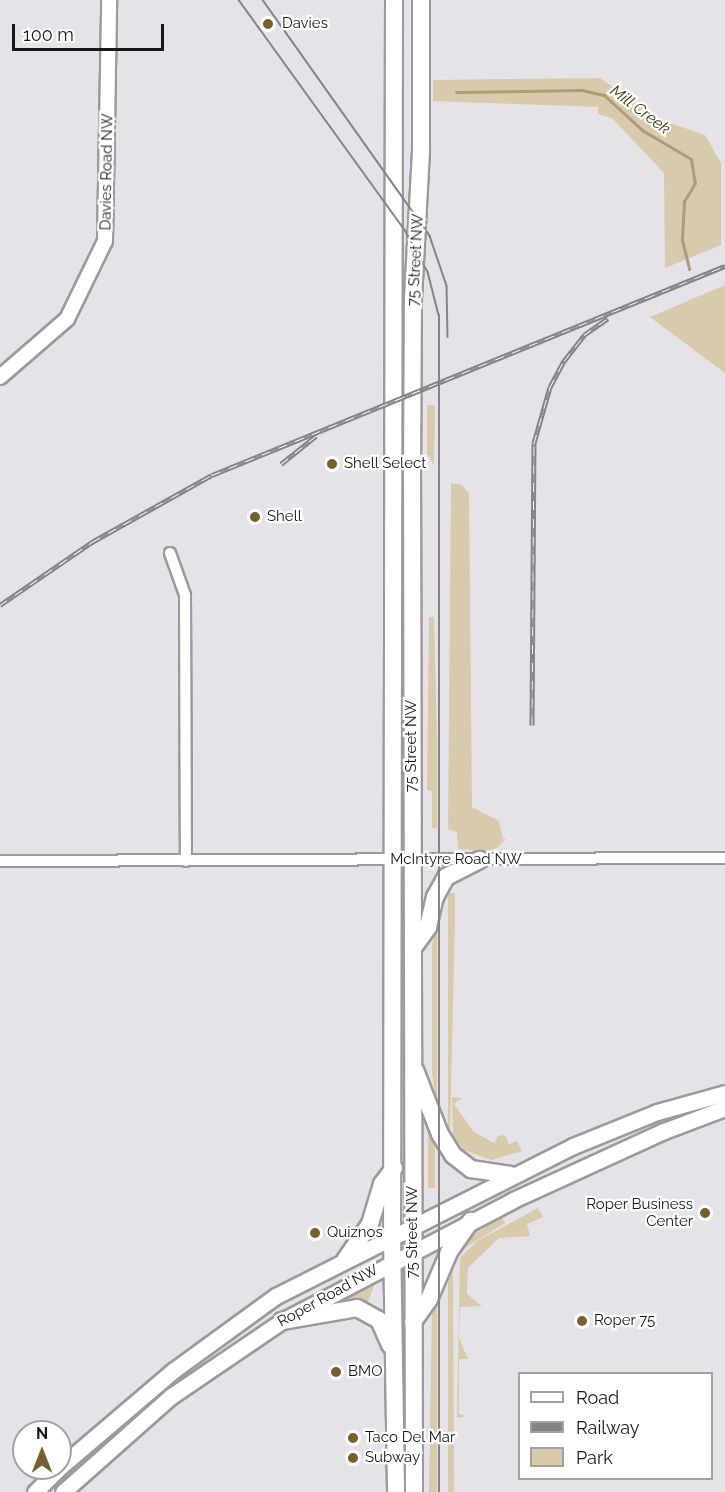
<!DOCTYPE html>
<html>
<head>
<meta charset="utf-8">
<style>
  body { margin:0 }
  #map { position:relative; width:725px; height:1492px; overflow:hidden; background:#e5e3e8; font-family:Raleway,sans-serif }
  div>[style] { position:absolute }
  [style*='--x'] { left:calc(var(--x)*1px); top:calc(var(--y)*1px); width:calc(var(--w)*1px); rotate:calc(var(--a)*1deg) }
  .green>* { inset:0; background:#d7caad }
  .stream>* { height:3px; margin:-1.5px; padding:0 1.5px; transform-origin:1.5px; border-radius:1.5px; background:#ac9c79 }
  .roads { filter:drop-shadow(2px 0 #9c999e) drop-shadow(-2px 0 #9c999e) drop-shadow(0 2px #9c999e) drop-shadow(0 -2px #9c999e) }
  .minor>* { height:10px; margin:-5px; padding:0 5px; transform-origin:5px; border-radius:5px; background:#fff }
  .tertiary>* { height:14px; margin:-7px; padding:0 7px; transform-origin:7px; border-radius:7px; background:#fff }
  .secondary>* { height:15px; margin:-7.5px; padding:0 7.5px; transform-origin:7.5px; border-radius:7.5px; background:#fff }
  .primary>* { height:16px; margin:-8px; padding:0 8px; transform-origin:8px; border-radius:8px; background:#fff }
  .tram>* { height:1.5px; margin:-0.75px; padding:0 0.75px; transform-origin:0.75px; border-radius:0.75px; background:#848386 }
  .rail>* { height:5px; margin-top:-2.5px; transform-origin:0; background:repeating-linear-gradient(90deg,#fff 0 9px,#848386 0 18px); box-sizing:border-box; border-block:2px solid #848386 }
  .dots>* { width:16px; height:16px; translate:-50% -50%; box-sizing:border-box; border:3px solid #fff; border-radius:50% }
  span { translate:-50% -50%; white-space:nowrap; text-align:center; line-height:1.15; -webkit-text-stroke:4.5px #fff; paint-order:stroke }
  .poi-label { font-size:15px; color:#181719 }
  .left { translate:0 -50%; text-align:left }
  .right { translate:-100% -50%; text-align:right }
  .street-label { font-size:15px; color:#181719 }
  .water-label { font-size:16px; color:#4b390b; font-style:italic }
  .legend { position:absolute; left:518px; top:1372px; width:195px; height:108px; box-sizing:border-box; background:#fff; border:2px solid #a3a2a3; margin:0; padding:8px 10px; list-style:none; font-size:18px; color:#181719 }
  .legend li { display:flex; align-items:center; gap:12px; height:30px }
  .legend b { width:30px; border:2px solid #a3a2a3 }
  .north { position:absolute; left:12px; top:1420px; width:60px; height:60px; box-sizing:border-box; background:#fff; border:2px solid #a3a2a3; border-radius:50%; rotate:0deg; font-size:16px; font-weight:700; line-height:24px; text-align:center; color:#181719 }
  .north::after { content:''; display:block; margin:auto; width:21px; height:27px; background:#766030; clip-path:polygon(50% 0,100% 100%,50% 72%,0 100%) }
  .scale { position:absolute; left:12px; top:24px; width:152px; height:27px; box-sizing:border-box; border:3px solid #181719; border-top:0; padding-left:8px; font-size:18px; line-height:21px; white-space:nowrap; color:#181719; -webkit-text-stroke:4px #fff; paint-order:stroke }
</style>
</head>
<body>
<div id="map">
  <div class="green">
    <div style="clip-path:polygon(600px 78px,656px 118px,705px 135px,721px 163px,721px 245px,665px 268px,664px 173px,612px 118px,598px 114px,598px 107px,433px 101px,433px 80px)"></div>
    <div style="clip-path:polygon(725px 285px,725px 373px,650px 317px)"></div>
    <div style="clip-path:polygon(407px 397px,405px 724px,403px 398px)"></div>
    <div style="clip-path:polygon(427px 405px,435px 405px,434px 465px,427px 454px)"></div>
    <div style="clip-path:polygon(451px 483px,462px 485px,469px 493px,472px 807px,499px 821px,503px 839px,506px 839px,497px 848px,486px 851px,458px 849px,457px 832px,448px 829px)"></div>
    <div style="clip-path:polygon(429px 617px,434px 617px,437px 739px,437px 828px,432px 828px,432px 791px,427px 790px)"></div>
    <div style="clip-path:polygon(448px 893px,455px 893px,455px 916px,450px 1133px,464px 1156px,448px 1138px)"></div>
    <div style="clip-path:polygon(437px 914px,437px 1109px,432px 1072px,432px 948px)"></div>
    <div style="clip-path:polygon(452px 1097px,462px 1098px,454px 1104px,474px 1132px,494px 1143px,498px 1136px,505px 1135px,509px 1144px,517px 1141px,522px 1151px,491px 1160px,464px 1150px,453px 1135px)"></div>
    <div style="clip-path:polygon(428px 1120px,435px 1141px,435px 1188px,428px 1188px)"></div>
    <div style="clip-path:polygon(538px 1208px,543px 1217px,527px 1224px,530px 1236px,499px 1238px,468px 1268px,467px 1294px,482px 1306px,460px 1307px,459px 1338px,468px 1359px,459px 1359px,459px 1414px,467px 1416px,457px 1418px,460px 1258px,477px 1241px)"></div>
    <div style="clip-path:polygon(502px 1217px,505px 1223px,460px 1251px,469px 1237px)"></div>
    <div style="clip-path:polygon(453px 1269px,454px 1492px,448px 1492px,448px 1270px)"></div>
    <div style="clip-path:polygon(377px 1279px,366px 1306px,324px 1308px)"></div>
    <div style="clip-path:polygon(437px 1289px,437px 1492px,429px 1492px,432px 1309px)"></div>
  </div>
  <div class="stream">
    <div style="--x:456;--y:92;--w:126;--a:-0.9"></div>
    <div style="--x:582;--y:90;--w:23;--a:13"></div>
    <div style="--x:604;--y:95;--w:52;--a:42.6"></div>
    <div style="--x:642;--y:130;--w:57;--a:30.6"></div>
    <div style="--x:691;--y:159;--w:24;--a:81"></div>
    <div style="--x:695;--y:183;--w:21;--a:121"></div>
    <div style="--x:684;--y:201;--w:39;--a:93"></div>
    <div style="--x:682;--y:240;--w:30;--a:76"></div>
  </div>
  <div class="roads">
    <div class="minor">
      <div style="--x:170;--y:553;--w:45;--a:70.3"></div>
      <div style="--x:185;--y:595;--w:266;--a:89.8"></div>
      <div style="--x:0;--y:861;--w:725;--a:-0.24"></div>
    </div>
    <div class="tertiary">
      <div style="--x:0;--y:377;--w:89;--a:-40.9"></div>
      <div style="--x:67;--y:319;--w:87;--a:-64"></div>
      <div style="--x:105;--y:241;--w:241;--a:-89"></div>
    </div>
    <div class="secondary">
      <div style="--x:60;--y:1467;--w:150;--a:-40.4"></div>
      <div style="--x:174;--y:1370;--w:126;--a:-36"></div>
      <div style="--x:276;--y:1296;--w:333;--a:-26.8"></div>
      <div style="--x:573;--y:1146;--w:91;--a:-22"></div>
      <div style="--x:657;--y:1112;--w:71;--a:-15.6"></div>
      <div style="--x:35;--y:1492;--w:34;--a:-45"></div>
      <div style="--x:63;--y:1492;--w:143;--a:-41.6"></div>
      <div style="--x:170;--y:1397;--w:135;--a:-34.2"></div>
      <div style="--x:282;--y:1321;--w:261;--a:-27.6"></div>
      <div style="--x:513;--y:1200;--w:166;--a:-24.6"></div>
      <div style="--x:664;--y:1131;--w:65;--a:-20.7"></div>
    </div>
    <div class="primary">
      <div style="--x:394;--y:0;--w:1235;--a:90.09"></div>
      <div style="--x:392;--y:1235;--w:257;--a:89.1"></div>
      <div style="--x:413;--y:948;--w:26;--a:-54"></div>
      <div style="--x:428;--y:927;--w:31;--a:-77"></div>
      <div style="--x:435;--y:897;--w:23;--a:-61"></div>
      <div style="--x:446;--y:877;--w:38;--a:-27"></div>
      <div style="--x:415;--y:1070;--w:69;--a:68.7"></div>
      <div style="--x:440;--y:1134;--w:25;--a:58"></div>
      <div style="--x:453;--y:1155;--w:23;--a:38"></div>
      <div style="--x:471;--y:1169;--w:40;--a:8.5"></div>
      <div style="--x:345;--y:1260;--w:44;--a:-55.2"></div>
      <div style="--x:370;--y:1224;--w:42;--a:-73.3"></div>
      <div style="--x:382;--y:1184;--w:20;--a:-53"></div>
      <div style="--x:282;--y:1321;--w:76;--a:-9.8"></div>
      <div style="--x:357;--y:1308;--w:25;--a:29"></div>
      <div style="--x:379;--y:1320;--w:27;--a:66"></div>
      <div style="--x:413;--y:1322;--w:28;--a:-55"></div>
      <div style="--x:429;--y:1299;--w:51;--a:-66.9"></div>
      <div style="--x:449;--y:1252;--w:38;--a:-55"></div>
      <div style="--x:414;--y:1492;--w:1014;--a:-90.11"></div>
      <div style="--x:412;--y:478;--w:179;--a:-89.7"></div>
      <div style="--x:413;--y:299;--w:150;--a:-86.9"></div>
      <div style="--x:421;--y:149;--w:149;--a:-90"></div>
    </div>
  </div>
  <div class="tram">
    <div style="--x:239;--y:0;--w:284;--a:54.2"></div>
    <div style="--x:405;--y:230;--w:48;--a:61.3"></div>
    <div style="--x:428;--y:272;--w:44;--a:75.7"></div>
    <div style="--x:439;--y:315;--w:1177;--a:90"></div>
    <div style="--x:263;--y:0;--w:289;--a:54.7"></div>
    <div style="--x:430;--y:236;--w:53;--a:71.2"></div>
    <div style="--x:447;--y:286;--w:51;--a:88.9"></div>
  </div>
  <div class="rail">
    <div style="--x:281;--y:464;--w:45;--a:-38.7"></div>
    <div style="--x:0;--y:605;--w:112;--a:-34.4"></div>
    <div style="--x:92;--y:542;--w:137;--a:-29.2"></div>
    <div style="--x:212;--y:475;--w:554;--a:-22.17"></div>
    <div style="--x:532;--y:725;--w:282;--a:-89.6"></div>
    <div style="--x:534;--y:443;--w:58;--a:-74.1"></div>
    <div style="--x:550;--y:387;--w:30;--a:-62"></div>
    <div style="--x:564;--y:361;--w:33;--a:-52"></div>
    <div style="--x:584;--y:335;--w:29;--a:-35"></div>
  </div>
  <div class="dots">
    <div style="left:268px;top:24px;background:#766030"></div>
    <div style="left:332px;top:464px;background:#766030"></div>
    <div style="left:255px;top:517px;background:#766030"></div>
    <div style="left:705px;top:1213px;background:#766030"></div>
    <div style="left:315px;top:1233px;background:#766030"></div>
    <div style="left:582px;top:1321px;background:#766030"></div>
    <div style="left:336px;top:1372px;background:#766030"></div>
    <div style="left:353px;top:1438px;background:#766030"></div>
    <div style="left:353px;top:1458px;background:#766030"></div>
  </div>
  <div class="poi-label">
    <span class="left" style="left:282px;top:24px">Davies</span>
    <span class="left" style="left:344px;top:464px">Shell Select</span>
    <span class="left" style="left:267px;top:517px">Shell</span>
    <span class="right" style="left:693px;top:1213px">Roper Business<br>Center</span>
    <span class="left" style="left:327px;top:1233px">Quiznos</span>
    <span class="left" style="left:594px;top:1321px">Roper 75</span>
    <span class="left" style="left:348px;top:1372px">BMO</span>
    <span class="left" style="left:365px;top:1438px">Taco Del Mar</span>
    <span class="left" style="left:365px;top:1458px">Subway</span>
  </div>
  <div class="street-label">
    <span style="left:107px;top:172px;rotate:-89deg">Davies Road NW</span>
    <span style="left:416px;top:260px;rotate:-87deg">75 Street NW</span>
    <span style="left:412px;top:746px;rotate:-90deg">75 Street NW</span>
    <span style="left:456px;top:860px">McIntyre Road NW</span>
    <span style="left:413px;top:1232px;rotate:-90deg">75 Street NW</span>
    <span style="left:328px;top:1296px;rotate:-29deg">Roper Road NW</span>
  </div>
  <div class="water-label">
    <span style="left:640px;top:110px;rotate:37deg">Mill Creek</span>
  </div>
  <ul class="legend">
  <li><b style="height:8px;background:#fff"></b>Road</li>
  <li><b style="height:8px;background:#848386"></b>Railway</li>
  <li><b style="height:16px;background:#d7caad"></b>Park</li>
  </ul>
  <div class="north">N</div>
  <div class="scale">100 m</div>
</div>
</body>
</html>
